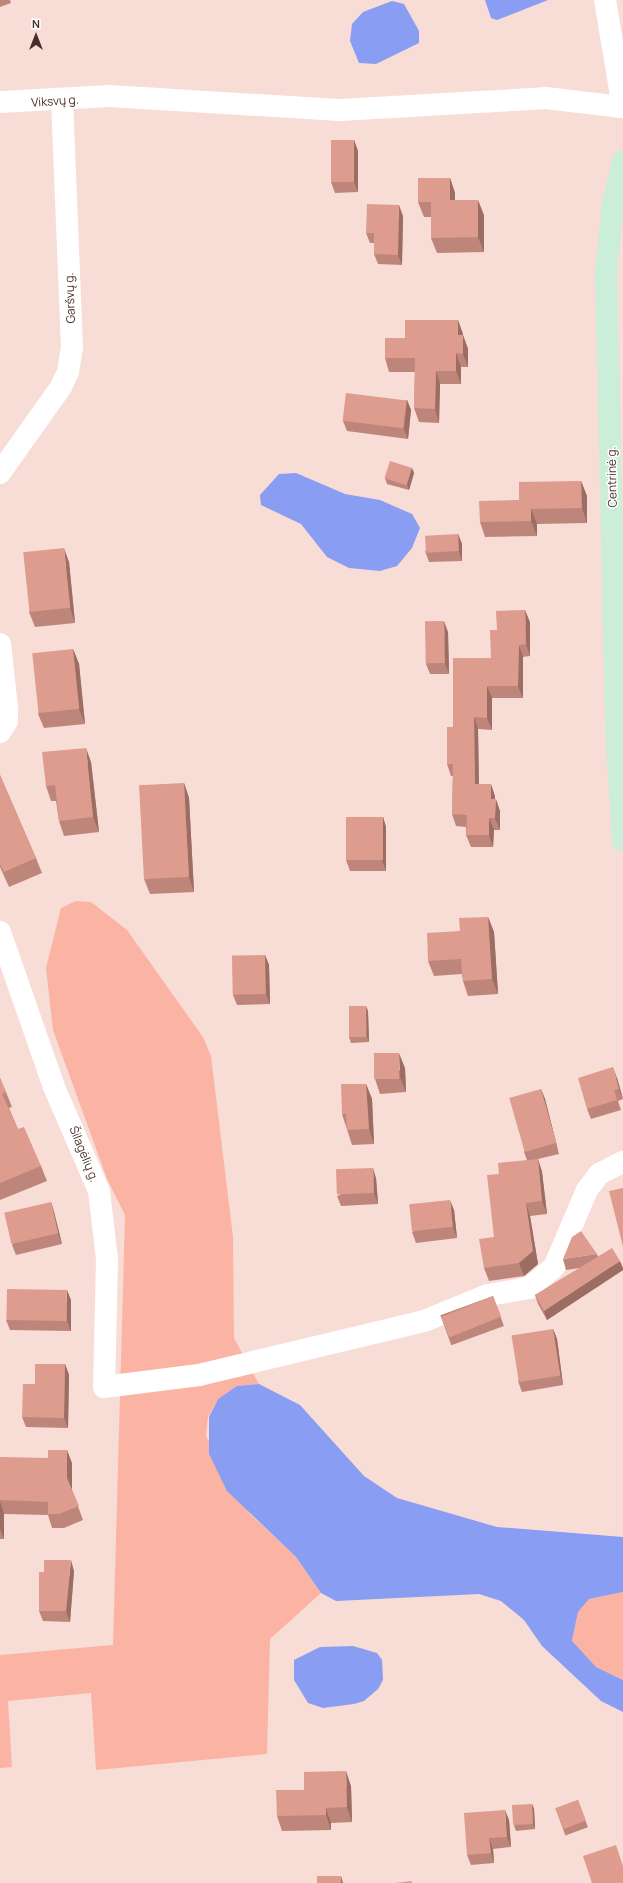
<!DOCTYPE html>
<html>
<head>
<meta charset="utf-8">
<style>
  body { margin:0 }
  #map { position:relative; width:623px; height:1883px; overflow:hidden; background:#f8dcd6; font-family:Manrope,sans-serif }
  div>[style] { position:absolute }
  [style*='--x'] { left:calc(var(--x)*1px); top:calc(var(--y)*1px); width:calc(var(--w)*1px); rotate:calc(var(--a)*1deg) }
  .green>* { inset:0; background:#fbb4a4 }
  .water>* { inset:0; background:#899df2 }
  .minor>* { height:22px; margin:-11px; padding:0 11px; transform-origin:11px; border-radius:11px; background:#fff }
  .secondary>* { height:22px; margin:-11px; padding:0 11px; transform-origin:11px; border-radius:11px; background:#caeed7 }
  .wall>* { inset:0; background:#be867a; transform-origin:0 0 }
  .shaded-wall>* { inset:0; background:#9b6d63 }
  .building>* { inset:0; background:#dd9c8e; transform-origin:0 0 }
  span { translate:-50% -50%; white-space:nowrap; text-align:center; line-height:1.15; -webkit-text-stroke:3px #fff; paint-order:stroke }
  .street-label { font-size:12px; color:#482e28 }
  .north { position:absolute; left:16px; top:16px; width:40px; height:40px; -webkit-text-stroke:3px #fff; paint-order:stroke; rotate:0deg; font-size:11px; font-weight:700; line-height:16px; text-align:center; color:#482e28 }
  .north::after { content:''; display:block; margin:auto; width:14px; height:18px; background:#482e28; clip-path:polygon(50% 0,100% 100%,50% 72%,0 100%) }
</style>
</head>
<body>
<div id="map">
  <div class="green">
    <div style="clip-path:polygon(76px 901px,91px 902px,127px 930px,203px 1037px,211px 1056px,233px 1237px,234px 1338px,259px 1384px,237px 1386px,218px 1399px,208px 1417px,206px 1436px,249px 1513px,296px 1557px,321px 1593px,270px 1639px,267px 1754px,96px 1770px,91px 1693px,8px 1701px,12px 1767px,0 1768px,0 1655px,113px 1645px,125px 1215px,107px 1179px,53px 1030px,46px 968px,61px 908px)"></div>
    <div style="clip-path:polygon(623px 1592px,623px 1680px,596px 1667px,572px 1642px,578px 1612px,589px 1599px)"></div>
  </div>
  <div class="water">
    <div style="clip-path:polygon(485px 0,548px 0,497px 20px,491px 18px)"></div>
    <div style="clip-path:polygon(392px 1px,404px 4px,419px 31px,419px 43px,376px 64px,359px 63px,350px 41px,352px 24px,363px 12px)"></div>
    <div style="clip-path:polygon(296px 473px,345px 494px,380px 500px,412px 514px,420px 528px,412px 548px,397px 566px,380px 571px,349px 568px,327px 557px,301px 524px,261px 505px,260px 495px,279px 474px)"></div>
    <div style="clip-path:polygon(259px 1384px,300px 1405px,364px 1476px,397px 1498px,497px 1527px,623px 1537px,623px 1592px,589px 1599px,578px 1612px,572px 1641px,596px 1667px,623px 1680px,623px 1712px,601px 1701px,542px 1646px,524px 1620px,501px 1601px,479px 1594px,336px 1601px,321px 1593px,296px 1557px,227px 1491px,209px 1454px,209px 1417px,218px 1399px,237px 1386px)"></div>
    <div style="clip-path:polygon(353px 1646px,377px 1653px,382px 1660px,383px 1680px,378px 1689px,364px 1701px,354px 1704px,323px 1708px,308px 1703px,294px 1680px,294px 1660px,320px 1647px)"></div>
  </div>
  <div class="minor">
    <div style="--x:605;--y:0;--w:109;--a:80.5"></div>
    <div style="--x:0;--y:102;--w:110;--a:-3.1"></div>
    <div style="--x:110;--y:96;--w:230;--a:3.5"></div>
    <div style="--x:340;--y:110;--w:206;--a:-3.3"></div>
    <div style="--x:546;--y:98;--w:76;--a:6.8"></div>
    <div style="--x:0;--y:473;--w:105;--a:-54.7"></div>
    <div style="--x:61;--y:387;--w:17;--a:-65"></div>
    <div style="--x:68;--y:372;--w:24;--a:-81"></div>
    <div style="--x:72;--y:348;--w:247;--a:-92.3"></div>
    <div style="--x:0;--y:644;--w:63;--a:83.7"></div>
    <div style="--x:7;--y:707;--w:14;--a:90"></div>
    <div style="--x:7;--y:721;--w:13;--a:122"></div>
    <div style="--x:0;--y:932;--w:164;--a:70.8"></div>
    <div style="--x:54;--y:1087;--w:113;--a:66.6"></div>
    <div style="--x:99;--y:1191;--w:68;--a:83.3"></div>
    <div style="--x:107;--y:1259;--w:128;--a:91.3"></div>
    <div style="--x:104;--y:1387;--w:96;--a:-7.2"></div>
    <div style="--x:199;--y:1375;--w:231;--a:-13.5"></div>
    <div style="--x:424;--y:1321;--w:69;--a:-22.1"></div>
    <div style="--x:488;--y:1295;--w:42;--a:-9.7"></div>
    <div style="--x:529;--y:1288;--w:33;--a:-40"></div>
    <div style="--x:554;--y:1267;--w:84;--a:-66.8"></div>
    <div style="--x:587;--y:1190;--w:20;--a:-53"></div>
    <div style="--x:599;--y:1174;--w:27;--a:-27"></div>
  </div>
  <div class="secondary">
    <div style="--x:623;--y:161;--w:44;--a:103.1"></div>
    <div style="--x:613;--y:204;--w:68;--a:95.9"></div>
    <div style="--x:606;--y:272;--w:457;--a:88.7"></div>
    <div style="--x:616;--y:729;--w:112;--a:86.4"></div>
  </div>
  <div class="wall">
    <div style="clip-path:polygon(0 0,10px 0,11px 3px,0 7px)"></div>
    <div style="clip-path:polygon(354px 140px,358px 151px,358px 192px,335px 193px,331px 182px)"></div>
    <div style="clip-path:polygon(450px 178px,455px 193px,455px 200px,484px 215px,484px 252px,437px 253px,431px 238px,431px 217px,424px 217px,418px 202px)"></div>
    <div style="clip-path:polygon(403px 216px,402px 265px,378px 264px,374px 254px,374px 243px,370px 243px,366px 233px)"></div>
    <div style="clip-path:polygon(458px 320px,463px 335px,468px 349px,468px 367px,461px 367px,461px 384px,440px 384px,439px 423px,419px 422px,414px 408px,415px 372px,389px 372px,385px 358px,405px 338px)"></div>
    <div style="clip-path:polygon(407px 400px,411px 410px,408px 439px,347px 431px,343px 421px)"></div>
    <div style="clip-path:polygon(412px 468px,414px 473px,409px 490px,387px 484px,385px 478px)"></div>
    <div style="clip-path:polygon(581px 481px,587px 496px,587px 523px,537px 524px,537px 536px,485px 537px,480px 522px,519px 500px)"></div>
    <div style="clip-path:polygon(458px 534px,462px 544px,462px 561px,429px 562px,425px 551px)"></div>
    <div style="clip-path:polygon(69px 562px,75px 623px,35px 627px,29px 612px)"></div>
    <div style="clip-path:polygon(530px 622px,530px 656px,523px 657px,523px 698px,492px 698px,492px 730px,478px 729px,479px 784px,495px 796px,495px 799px,500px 811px,500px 830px,494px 830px,493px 847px,471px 847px,466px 835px,466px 827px,456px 826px,452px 814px,453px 776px,451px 776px,447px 764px,453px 727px,491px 658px)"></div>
    <div style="clip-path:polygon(448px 632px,449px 674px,430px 674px,426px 664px)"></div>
    <div style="clip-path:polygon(73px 649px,79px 664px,85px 724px,44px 728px,38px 714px)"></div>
    <div style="clip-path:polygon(91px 762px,99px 832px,64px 836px,59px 821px,56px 801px,51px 801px,46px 786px)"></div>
    <div style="clip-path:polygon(0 775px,36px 858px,42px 873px,9px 887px,0 867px)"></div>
    <div style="clip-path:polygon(184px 783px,189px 798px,194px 892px,150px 894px,144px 879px)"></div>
    <div style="clip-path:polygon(383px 817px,386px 827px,386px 871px,350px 871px,346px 860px)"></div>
    <div style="clip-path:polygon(488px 917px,494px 932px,498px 994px,468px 996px,463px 981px,462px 974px,434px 976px,428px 961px,460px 931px)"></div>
    <div style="clip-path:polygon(265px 955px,269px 965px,270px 1004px,237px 1005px,233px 995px)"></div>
    <div style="clip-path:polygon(368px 1011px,369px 1042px,351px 1043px,349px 1037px)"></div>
    <div style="clip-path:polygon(405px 1068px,406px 1092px,380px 1094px,375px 1079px)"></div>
    <div style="clip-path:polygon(0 1078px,6px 1092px,12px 1107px,9px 1108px,18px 1129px,41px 1166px,47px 1181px,0 1200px)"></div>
    <div style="clip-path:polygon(617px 1078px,623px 1099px,618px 1101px,621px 1110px,591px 1119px,587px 1109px)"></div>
    <div style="clip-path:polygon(366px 1084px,372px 1099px,374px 1144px,352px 1145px,342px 1114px)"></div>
    <div style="clip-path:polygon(541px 1089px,545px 1099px,559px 1154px,538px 1159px,542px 1172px,547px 1214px,530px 1216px,538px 1264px,524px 1276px,489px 1281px,484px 1268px,494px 1237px,499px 1174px,527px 1160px,524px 1152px)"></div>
    <div style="clip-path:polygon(376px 1178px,378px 1204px,341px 1206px,337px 1196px)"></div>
    <div style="clip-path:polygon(51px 1202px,54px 1212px,62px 1244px,16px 1255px,12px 1245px)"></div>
    <div style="clip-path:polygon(454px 1210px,457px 1238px,416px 1243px,412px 1232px)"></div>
    <div style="clip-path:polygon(597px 1254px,598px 1257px,623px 1268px,623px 1270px,547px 1320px,538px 1304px,535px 1295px,580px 1268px,566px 1270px,563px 1259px)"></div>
    <div style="left:493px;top:1296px;width:32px;height:56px;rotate:70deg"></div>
    <div style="clip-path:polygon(71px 1300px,71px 1331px,10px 1330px,6px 1320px)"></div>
    <div style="clip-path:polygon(553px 1329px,557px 1339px,563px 1385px,522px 1392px,518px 1381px)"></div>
    <div style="clip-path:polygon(65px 1364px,69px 1375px,68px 1428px,26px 1427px,22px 1417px,35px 1384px)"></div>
    <div style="clip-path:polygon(0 1457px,72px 1463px,72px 1490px,83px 1520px,64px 1528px,52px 1528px,48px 1515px,4px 1514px,4px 1539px,0 1539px)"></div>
    <div style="clip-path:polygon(74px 1571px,70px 1622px,43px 1621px,39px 1611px)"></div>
    <div style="clip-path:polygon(351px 1786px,352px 1822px,331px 1823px,331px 1830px,282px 1831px,277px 1816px,304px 1790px)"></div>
    <div style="left:578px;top:1800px;width:29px;height:24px;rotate:70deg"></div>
    <div style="clip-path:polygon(532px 1804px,534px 1809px,535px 1829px,516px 1831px,514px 1826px)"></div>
    <div style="clip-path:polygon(509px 1820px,511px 1847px,493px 1849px,494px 1863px,471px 1865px,467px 1855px)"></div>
  </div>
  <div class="shaded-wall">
    <div style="clip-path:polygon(354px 140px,358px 151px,358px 192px,354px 182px)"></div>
    <div style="clip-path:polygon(450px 178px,455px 193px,455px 215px,450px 200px)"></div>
    <div style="clip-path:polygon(478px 200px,484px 215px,484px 252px,478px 237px)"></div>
    <div style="clip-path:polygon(399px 205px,403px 216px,402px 265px,398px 255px)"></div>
    <div style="clip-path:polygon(458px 320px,463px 334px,463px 349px,458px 335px)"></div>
    <div style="clip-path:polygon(463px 335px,468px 349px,468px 367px,463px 354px)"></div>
    <div style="clip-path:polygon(456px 353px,461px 367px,461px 384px,456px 371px)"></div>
    <div style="clip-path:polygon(436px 371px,440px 384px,439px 423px,435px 409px)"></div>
    <div style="clip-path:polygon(407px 400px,411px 410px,408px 439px,404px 429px)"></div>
    <div style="clip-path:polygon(412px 468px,414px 473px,409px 490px,407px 485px)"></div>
    <div style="clip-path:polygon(581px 481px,587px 496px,587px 523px,582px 508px)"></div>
    <div style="clip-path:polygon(531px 509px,537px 524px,537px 536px,531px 521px)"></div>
    <div style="clip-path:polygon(458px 534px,462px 544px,462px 561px,459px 551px)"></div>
    <div style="clip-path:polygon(64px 548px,69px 562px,75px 623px,70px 608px)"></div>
    <div style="clip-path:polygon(525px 610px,530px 622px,530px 656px,526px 644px)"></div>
    <div style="clip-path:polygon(444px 621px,448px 632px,449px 674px,445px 663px)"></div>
    <div style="clip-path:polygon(519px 645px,523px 657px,523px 698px,518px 686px)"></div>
    <div style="clip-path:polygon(73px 649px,79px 664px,85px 724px,79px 709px)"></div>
    <div style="clip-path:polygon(487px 686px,492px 698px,492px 730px,487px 718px)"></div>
    <div style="clip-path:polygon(474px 717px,478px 729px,479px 796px,475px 784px)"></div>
    <div style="clip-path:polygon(86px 748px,91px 762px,99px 832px,93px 817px)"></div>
    <div style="clip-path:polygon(184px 783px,189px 798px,194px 892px,189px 877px)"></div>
    <div style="clip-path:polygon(491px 784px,495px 796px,495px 811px,491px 799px)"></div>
    <div style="clip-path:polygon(496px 799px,500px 811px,500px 830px,495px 818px)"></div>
    <div style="clip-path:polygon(383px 817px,386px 827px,386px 871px,382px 860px)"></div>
    <div style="clip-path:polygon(489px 818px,494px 830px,493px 847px,489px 835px)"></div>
    <div style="clip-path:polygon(488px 917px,494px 932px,498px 994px,492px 979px)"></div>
    <div style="clip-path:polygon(265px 955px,269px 965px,270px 1004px,266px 994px)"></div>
    <div style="clip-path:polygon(366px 1006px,368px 1011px,369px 1042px,367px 1037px)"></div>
    <div style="clip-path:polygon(399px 1053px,405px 1068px,406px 1092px,400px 1077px)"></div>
    <div style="clip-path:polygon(613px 1067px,617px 1078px,623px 1099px,619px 1089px)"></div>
    <div style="clip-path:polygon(366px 1084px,372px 1099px,374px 1144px,369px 1129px)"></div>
    <div style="clip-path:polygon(541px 1089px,545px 1099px,559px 1154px,556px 1143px)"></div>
    <div style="clip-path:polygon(538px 1159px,542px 1172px,547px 1214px,542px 1201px)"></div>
    <div style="clip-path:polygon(373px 1168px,376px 1178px,378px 1204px,374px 1193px)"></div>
    <div style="clip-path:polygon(450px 1200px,454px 1210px,457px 1238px,453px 1227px)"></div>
    <div style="clip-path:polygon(51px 1202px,54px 1212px,62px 1244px,58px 1233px)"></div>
    <div style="clip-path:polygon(526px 1203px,530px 1216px,538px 1264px,524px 1276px,519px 1263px)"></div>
    <div style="clip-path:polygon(620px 1261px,623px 1268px,623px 1270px,547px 1320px,544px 1311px)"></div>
    <div style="clip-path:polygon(67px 1290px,71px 1300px,71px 1331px,67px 1321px)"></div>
    <div style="clip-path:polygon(553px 1329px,557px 1339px,563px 1385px,560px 1375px)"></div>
    <div style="clip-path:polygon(65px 1364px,69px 1375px,68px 1428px,64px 1418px)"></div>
    <div style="clip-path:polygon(67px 1450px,72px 1463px,72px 1491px,67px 1478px)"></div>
    <div style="clip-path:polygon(0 1501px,4px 1514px,4px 1539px,0 1529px)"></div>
    <div style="clip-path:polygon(71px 1560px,74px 1571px,70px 1622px,66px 1611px)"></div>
    <div style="clip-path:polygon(346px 1771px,351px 1786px,352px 1822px,347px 1807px)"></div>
    <div style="clip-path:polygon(532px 1804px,534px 1809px,535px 1829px,533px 1824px)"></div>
    <div style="clip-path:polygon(326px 1808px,331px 1823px,331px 1830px,326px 1815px)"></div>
    <div style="clip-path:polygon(505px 1810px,509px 1820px,511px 1847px,507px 1837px)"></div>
    <div style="clip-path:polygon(489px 1838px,493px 1849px,494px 1863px,491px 1853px)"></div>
    <div style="clip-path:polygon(341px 1876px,343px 1883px,341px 1883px)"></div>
  </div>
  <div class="building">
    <div style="left:331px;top:140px;width:23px;height:42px"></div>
    <div style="clip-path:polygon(418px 178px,450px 178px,450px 200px,478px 200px,478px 237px,431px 238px,431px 202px,418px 202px)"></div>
    <div style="clip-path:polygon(367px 204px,399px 205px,398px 255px,374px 254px,374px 233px,366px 233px)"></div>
    <div style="clip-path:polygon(405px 320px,458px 320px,458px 335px,463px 335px,463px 354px,456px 353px,456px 371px,436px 371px,435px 409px,414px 408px,415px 358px,385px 358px,385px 338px,405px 338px)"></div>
    <div style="left:346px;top:393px;width:61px;height:28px;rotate:7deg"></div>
    <div style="left:390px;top:461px;width:23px;height:18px;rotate:18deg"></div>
    <div style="clip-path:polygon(581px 481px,582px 508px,531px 509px,531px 521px,480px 522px,479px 501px,519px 500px,519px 482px)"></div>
    <div style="left:458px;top:534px;width:17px;height:33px;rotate:87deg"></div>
    <div style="left:64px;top:548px;width:60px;height:41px;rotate:84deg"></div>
    <div style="clip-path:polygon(525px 610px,526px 644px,519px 645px,518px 686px,487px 686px,487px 718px,474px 717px,475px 784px,491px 784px,491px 799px,496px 799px,495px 818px,489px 818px,489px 835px,466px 835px,467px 815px,452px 814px,453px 764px,447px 764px,447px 727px,453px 727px,453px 658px,491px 658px,490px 630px,497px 630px,496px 611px)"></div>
    <div style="left:444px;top:621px;width:42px;height:19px;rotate:89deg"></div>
    <div style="left:73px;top:649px;width:60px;height:41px;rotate:84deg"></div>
    <div style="clip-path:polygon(86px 748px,93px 817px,59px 821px,55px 785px,46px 786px,42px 752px)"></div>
    <div style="clip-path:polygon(0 775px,36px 858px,4px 872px,0 864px)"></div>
    <div style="left:184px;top:783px;width:94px;height:45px;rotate:87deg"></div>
    <div style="left:346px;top:817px;width:37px;height:43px"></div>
    <div style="clip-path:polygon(488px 917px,492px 979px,463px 981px,461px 959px,428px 961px,427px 933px,460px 931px,459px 918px)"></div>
    <div style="left:265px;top:955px;width:39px;height:33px;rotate:89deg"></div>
    <div style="left:349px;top:1006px;width:17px;height:31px"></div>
    <div style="left:374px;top:1053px;width:25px;height:26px"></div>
    <div style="clip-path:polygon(613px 1067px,619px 1089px,614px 1090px,617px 1100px,587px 1109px,578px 1078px)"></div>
    <div style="clip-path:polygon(0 1078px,6px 1092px,2px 1094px,18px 1129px,24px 1127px,41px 1166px,0 1183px)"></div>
    <div style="clip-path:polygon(341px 1084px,366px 1084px,369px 1129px,347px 1130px,346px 1114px,342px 1114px)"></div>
    <div style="left:541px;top:1089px;width:56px;height:33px;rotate:74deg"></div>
    <div style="clip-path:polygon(538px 1159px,542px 1201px,526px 1203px,533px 1251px,519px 1263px,484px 1268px,479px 1239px,494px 1237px,487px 1175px,499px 1174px,498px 1163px)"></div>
    <div style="left:373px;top:1168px;width:25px;height:37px;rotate:88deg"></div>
    <div style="clip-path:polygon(623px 1188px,623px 1247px,609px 1191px)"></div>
    <div style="left:450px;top:1200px;width:27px;height:41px;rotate:84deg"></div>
    <div style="left:51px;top:1202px;width:32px;height:48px;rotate:77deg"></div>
    <div style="clip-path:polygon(581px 1231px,597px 1254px,563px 1259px,572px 1237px)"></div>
    <div style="clip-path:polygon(612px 1248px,620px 1261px,544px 1311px,535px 1295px)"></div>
    <div style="left:7px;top:1289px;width:60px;height:31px;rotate:1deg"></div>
    <div style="left:493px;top:1296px;width:22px;height:56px;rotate:68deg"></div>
    <div style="left:553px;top:1329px;width:47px;height:42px;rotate:81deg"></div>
    <div style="clip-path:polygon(35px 1364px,65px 1364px,64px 1418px,22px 1417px,23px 1384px,35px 1384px)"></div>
    <div style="clip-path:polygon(48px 1450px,67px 1450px,67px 1478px,79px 1506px,59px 1514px,48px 1514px,48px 1502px,0 1500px,0 1457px,48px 1458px)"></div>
    <div style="clip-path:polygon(44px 1560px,71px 1560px,66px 1611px,39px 1611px,39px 1572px,44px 1572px)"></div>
    <div style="clip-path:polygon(346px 1771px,347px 1807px,326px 1808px,326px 1815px,277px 1816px,276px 1790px,304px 1790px,304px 1772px)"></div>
    <div style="left:578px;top:1800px;width:22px;height:24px;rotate:69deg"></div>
    <div style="left:532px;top:1804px;width:20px;height:20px;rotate:87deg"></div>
    <div style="clip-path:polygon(505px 1810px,507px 1837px,489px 1838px,491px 1853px,467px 1855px,464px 1813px)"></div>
    <div style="clip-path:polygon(616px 1845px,623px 1866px,623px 1883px,592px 1883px,583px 1856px)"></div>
    <div style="left:317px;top:1876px;width:24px;height:7px"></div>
    <div style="clip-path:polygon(412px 1881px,412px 1883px,395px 1883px)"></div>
  </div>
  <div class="street-label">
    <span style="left:55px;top:101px;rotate:-4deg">Viksvų g.</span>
    <span style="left:70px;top:298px;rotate:-92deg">Garšvų g.</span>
    <span style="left:612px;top:477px;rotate:-91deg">Centrinė g.</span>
    <span style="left:84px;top:1154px;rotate:68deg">Šilagėlių g.</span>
  </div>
  <div class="north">N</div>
</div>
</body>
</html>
